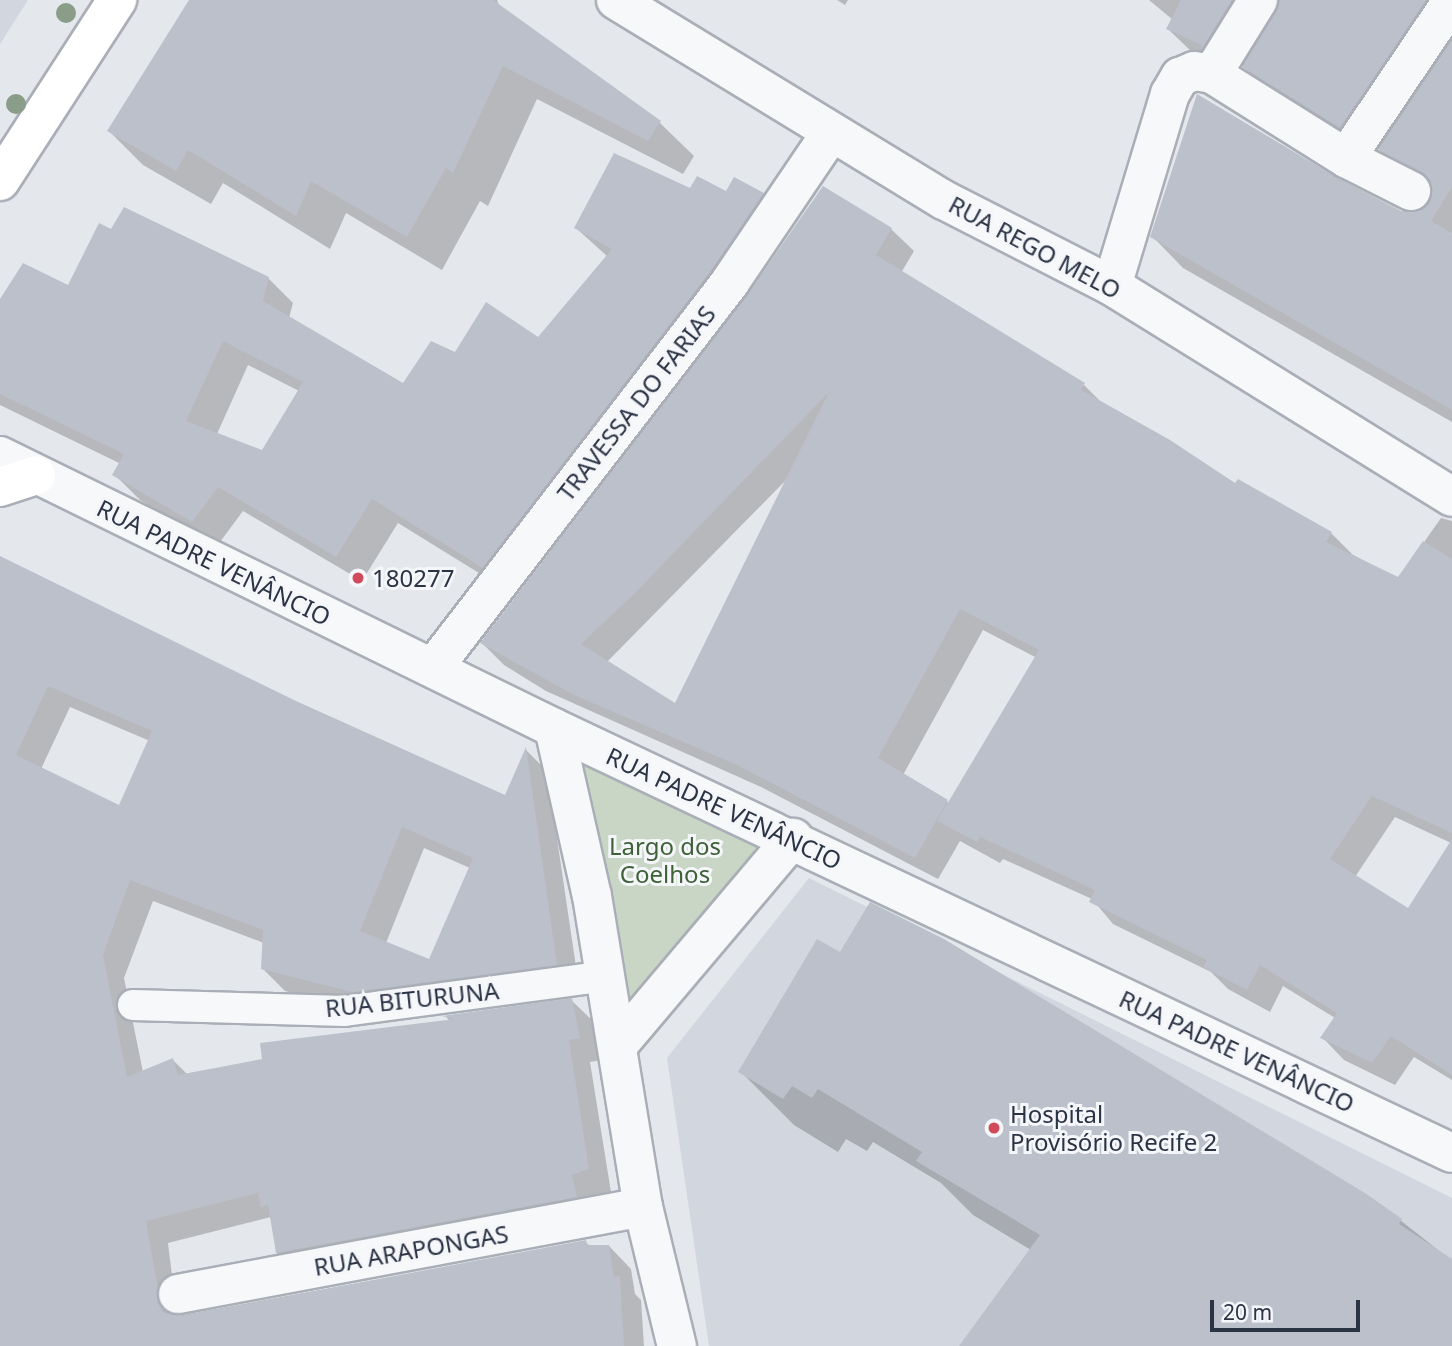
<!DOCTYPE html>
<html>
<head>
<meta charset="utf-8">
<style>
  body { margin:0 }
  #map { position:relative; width:1452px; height:1346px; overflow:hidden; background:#e4e7ec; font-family:"Noto Sans",sans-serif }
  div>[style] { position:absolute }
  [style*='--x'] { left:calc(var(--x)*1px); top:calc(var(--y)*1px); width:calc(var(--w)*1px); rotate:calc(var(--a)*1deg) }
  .built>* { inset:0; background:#d2d6de }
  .green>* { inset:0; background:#c9d6c5 }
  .shadow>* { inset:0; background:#0003 }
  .building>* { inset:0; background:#bbc0ca }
  .roads { filter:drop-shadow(2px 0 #a9aeb7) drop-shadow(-2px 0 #a9aeb7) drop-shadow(0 2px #a9aeb7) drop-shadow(0 -2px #a9aeb7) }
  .lane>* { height:30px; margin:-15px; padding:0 15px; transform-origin:15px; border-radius:15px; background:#f7f8fa }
  .street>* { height:38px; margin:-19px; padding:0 19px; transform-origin:19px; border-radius:19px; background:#f7f8fa }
  .secondary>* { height:38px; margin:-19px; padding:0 19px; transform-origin:19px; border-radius:19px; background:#fff }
  .trees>* { width:20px; height:20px; margin:-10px; border-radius:50%; background:#899d89 }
  .dots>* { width:19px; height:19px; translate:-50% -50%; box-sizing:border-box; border:4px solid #f4f6f9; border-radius:50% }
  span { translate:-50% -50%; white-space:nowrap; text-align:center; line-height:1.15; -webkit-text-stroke:6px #f4f6f9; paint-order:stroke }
  .street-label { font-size:24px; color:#2b3445 }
  .poi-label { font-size:24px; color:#2b3445 }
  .left { translate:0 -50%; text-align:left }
  .park-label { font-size:24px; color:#3f6138 }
  .scale { position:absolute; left:1210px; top:1300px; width:150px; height:32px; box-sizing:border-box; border:4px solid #2b3445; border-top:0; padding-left:9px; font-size:21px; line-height:24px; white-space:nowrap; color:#2b3445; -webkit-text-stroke:5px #f4f6f9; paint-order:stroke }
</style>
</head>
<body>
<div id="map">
  <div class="built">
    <div style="clip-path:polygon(0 0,28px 0,0 44px)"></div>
    <div style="clip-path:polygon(809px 878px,1452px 1198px,1452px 1346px,709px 1346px,667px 1058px)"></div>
  </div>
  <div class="green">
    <div style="clip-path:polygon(592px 740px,778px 833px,633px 1022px,580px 790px)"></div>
  </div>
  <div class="shadow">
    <div style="clip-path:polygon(201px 0,497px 0,500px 8px,659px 122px,694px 156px,683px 174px,537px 99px,488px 206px,480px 201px,442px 270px,346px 213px,330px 249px,223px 183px,211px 204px,143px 165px,109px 131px)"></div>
    <div style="clip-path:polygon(837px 0,848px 0,845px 5px)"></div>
    <div style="clip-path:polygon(1149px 0,1452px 0,1452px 422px,1183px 268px,1152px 236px,1335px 179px,1401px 212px,1425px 211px,1433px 193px,1411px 181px,1379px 148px,1372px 158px,1276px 98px,1242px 65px,1233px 80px,1200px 60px,1168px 29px,1173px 20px)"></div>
    <div style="clip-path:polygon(evenodd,691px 191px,763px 195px,788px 220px,508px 591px,398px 523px,362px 581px,243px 511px,217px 546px,140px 500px,115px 475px,121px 464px,0 405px,0 304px,69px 287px,111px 231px,268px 278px,293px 303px,289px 318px,404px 385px,456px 354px,538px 339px,608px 257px,576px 228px,691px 191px,248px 365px,299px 391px,263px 452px,217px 434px,248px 365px)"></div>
    <div style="clip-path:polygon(evenodd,891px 229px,914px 251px,901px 273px,1084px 385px,1103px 404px,1236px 486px,1331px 533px,1353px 555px,1398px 579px,1441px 518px,1452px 521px,1452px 1080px,1414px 1057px,1395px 1085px,1344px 1060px,1322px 1037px,1335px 1018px,1283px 986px,1270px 1012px,1228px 989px,1211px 972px,1113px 924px,1092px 899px,1003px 859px,1000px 863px,960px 841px,938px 879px,761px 787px,546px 691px,504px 665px,482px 643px,891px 229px,787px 479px,676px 706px,607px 662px,787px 479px,891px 229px,983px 630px,1037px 658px,949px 803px,903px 775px,983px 630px,891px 229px,1395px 817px,1451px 843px,1408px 910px,1355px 877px,1395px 817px)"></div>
    <div style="clip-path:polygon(evenodd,0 558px,296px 702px,506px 797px,526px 750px,547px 771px,579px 987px,375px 1014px,285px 991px,263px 969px,264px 943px,153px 901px,124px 978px,143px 1072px,173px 1060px,188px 1075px,450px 1021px,446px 1017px,571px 1000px,594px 1022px,601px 1060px,590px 1062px,611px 1192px,300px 1275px,277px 1253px,271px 1217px,168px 1243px,177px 1316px,585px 1242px,590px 1246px,609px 1246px,631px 1269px,635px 1294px,641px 1300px,644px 1346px,0 1346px,0 558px,70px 707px,150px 741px,119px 807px,41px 769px,70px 707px,0 558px,424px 848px,470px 868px,430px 961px,386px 943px,424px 848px)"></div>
    <div style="clip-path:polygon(740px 1071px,1400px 1220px,1452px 1261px,1452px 1346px,961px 1346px,1031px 1250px,973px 1215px,941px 1183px,873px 1142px,867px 1151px,846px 1139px,838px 1152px,794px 1125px)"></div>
  </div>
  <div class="building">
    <div style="clip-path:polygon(189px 0,493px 0,661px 121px,648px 141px,503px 66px,453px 173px,446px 168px,407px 237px,311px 181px,296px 216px,188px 150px,176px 171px,107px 131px)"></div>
    <div style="clip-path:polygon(1181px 0,1232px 0,1201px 50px,1202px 45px,1166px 29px)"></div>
    <div style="clip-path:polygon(1280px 0,1426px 0,1340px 128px,1242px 67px)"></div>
    <div style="clip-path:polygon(1452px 40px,1452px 187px,1431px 221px,1452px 233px,1452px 410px,1150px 237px,1197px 94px,1336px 177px,1401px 211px,1422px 210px,1433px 191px,1429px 179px,1378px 150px)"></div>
    <div style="clip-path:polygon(evenodd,614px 153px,690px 188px,697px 176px,726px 191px,734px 177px,764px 193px,712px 269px,483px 568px,372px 499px,336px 557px,218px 487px,192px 522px,112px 475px,124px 454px,0 394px,0 299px,23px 263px,68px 285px,99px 223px,111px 229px,124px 207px,269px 277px,263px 301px,403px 383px,431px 341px,455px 352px,486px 302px,538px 337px,612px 249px,574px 228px,614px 153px,223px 341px,303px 382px,262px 450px,186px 421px,223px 341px)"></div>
    <div style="clip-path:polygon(evenodd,823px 186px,892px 228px,876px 255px,1085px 383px,1081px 390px,1170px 440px,1235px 483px,1238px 479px,1332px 532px,1326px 542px,1398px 577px,1423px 541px,1452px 559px,1452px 833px,1372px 796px,1330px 859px,1408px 908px,1452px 839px,1452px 1075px,1391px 1036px,1372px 1063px,1320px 1038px,1337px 1013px,1260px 965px,1247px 990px,1203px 967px,1207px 960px,1089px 902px,1095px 890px,980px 837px,977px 842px,937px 821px,1039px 650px,960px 609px,878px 758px,948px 800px,915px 858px,737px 765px,574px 695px,480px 643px,747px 295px,823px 186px,829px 392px,675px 703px,581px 644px,633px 595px,829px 392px)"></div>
    <div style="clip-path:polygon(evenodd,0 556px,296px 701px,505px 795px,526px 747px,557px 965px,352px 992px,261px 969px,263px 930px,130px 880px,103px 955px,127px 1077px,173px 1058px,178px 1075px,262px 1059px,260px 1043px,455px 1019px,442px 1016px,572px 998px,580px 1038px,569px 1040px,589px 1169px,572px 1175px,577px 1197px,276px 1253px,268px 1205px,261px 1207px,258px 1193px,146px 1221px,162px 1312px,182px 1316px,586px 1240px,587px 1245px,609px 1245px,614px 1277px,620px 1276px,624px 1346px,0 1346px,0 556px,48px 686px,152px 731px,119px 805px,16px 755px,48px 686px,0 556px,402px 827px,473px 858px,429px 959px,360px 931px,402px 827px)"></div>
    <div style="clip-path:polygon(870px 902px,944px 939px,1365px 1193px,1402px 1219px,1399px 1224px,1452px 1259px,1452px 1346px,959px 1346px,1040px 1235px,916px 1161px,922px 1152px,818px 1089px,812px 1098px,792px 1086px,783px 1099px,738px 1072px,817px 939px,840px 952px)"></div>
  </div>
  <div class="roads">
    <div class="lane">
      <div style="--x:133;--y:1005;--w:212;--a:1.6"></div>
      <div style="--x:345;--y:1011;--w:263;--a:-7.6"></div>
    </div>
    <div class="street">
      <div style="--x:616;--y:0;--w:384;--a:31.4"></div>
      <div style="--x:944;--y:200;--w:189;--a:27.1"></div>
      <div style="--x:1112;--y:286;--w:400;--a:31.8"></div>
      <div style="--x:1212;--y:74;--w:87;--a:-58.1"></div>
      <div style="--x:1346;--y:158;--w:189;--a:-56"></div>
      <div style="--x:1112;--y:286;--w:201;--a:-73.2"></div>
      <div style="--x:1170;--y:94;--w:20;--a:-60"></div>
      <div style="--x:1180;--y:77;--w:15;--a:-23"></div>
      <div style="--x:1194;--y:71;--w:18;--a:9"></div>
      <div style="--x:1212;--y:74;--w:158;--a:32.1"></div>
      <div style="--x:1346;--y:158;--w:73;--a:26.9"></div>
      <div style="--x:0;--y:456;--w:617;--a:26.15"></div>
      <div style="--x:554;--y:728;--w:993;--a:25.33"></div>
      <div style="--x:433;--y:668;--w:487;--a:-52.4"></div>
      <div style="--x:730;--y:282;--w:180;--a:-55.9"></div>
      <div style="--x:554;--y:728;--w:172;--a:77.3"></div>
      <div style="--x:592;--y:896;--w:315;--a:80.7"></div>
      <div style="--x:643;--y:1207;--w:143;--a:76.3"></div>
      <div style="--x:619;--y:1044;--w:270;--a:-49.8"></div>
      <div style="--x:178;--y:1294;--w:473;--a:-10.6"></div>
    </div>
    <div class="secondary">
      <div style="--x:0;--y:181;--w:216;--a:-57.1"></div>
      <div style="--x:0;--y:487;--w:38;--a:-18"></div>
    </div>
  </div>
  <div class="trees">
    <div style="left:66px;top:13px"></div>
    <div style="left:16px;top:104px"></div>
  </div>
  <div class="dots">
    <div style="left:358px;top:578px;background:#d1495b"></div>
    <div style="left:994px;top:1128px;background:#d1495b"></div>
  </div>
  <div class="street-label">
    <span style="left:1035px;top:247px;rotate:28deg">RUA REGO MELO</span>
    <span style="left:636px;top:403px;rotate:-52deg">TRAVESSA DO FARIAS</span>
    <span style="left:214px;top:562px;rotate:26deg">RUA PADRE VENÂNCIO</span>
    <span style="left:724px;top:808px;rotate:25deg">RUA PADRE VENÂNCIO</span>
    <span style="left:412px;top:999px;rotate:-6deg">RUA BITURUNA</span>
    <span style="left:1237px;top:1051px;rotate:25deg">RUA PADRE VENÂNCIO</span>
    <span style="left:411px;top:1250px;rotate:-10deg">RUA ARAPONGAS</span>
  </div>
  <div class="poi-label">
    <span class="left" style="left:372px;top:578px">180277</span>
    <span class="left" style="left:1010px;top:1128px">Hospital<br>Provisório Recife 2</span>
  </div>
  <div class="park-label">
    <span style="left:665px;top:860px">Largo dos<br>Coelhos</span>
  </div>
  <div class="scale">20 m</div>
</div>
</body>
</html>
